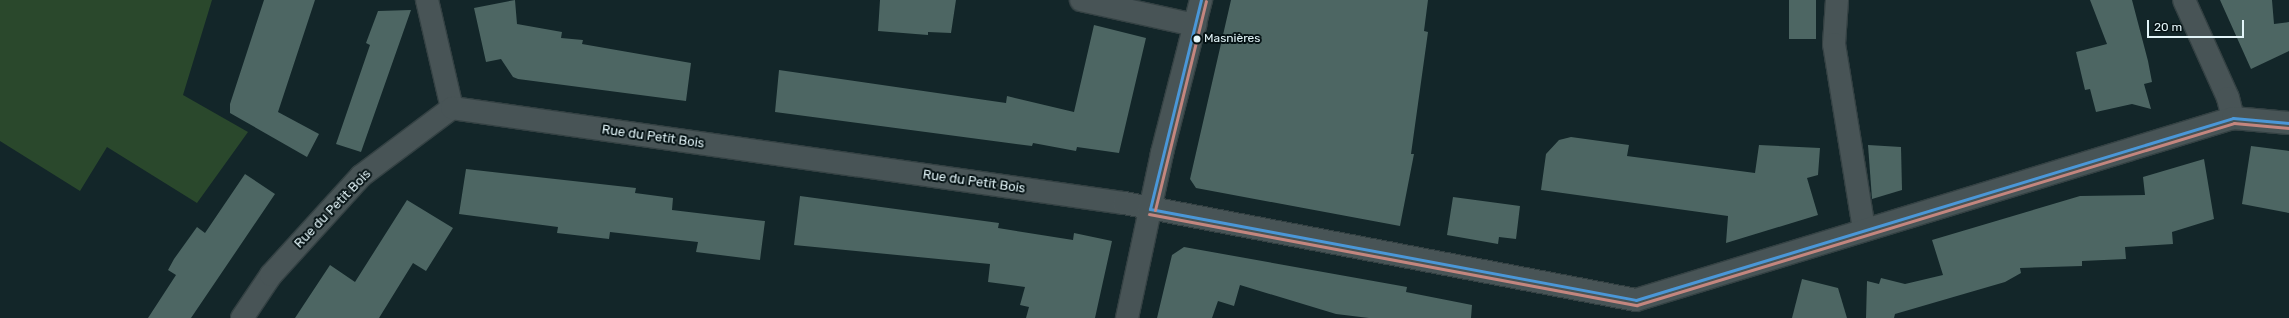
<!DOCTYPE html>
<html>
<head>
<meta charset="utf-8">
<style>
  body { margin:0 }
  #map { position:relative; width:2289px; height:318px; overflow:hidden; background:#132629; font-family:Rubik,sans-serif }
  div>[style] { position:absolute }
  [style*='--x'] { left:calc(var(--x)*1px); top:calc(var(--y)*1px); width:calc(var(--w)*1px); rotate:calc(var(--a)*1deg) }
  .green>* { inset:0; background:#2a482c }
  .building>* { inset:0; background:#4d6663; transform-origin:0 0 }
  .roads { filter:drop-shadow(1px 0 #344143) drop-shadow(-1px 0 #344143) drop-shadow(0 1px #344143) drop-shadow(0 -1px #344143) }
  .minor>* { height:22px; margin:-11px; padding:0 11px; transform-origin:11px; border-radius:11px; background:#485456 }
  .bus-1>* { height:3px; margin:-1.5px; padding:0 1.5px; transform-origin:1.5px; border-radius:1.5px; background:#4a97d8 }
  .bus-2>* { height:3px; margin:-1.5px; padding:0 1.5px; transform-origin:1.5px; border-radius:1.5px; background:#c3867f }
  .dots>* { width:11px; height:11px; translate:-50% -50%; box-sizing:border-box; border:2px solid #061315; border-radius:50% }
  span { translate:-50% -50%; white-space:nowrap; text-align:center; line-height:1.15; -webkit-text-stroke:4px #061315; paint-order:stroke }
  .bus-label { font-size:12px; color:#e3f5f9 }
  .left { translate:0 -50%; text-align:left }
  .street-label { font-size:13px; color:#e3f5f9 }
  .scale { position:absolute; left:2147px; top:20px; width:97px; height:18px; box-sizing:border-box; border:2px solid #e3f5f9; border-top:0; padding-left:5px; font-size:12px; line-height:14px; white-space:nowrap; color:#e3f5f9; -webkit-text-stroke:3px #061315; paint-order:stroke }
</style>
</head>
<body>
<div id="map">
  <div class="green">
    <div style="clip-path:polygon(0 0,212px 0,183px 95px,248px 132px,197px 203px,107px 147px,80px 191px,0 141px)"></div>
  </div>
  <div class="building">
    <div style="clip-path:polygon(264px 0,315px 0,278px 112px,319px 134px,307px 157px,230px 113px,230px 104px)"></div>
    <div style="clip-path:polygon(515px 0,517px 24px,562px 32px,561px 38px,583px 40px,582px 44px,691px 63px,686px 101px,518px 79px,513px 77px,501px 59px,486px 62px,474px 8px)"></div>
    <div style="clip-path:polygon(880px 0,956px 0,951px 33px,928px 32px,928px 35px,878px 31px)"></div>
    <div style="clip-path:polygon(1231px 0,1428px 0,1424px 31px,1428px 32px,1411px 154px,1414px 154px,1400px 226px,1196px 188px,1190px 179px)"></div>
    <div style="left:1789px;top:0;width:27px;height:39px"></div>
    <div style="clip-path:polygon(2090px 0,2132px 0,2148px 61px,2152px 82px,2144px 84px,2151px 109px,2132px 104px,2096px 112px,2090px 89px,2085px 90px,2076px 52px,2107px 44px)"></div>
    <div style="clip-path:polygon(2220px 0,2272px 0,2274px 24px,2289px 22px,2289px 51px,2251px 69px)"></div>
    <div style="clip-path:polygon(411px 10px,361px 152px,336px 144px,370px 45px,366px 43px,378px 11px)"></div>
    <div style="clip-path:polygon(1094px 25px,1146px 38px,1119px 153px,1077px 147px,1076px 151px,1033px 143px,1032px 146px,775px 112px,779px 70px,1006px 103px,1007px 96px,1074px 112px)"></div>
    <div style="clip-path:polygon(1571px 137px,1629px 145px,1627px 156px,1755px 173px,1759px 145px,1820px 148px,1818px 175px,1807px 178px,1818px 215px,1726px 243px,1728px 216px,1541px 190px,1546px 154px,1559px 140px)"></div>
    <div style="clip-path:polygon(1868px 145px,1901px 147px,1902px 190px,1872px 199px)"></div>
    <div style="clip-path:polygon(2251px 146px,2289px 151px,2289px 213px,2242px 204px)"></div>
    <div style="clip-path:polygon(2204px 159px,2214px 219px,2172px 232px,2173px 244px,2125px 247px,2126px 259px,2082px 261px,2082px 266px,2020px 268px,2021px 273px,2005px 282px,1895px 314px,1894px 318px,1866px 318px,1867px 281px,1879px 284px,1881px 278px,1905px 284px,1943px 275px,1932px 240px,2080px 196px,2145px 195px,2143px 177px)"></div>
    <div style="clip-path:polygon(466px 169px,636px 188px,635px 193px,673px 198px,672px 210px,765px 221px,760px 260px,696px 252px,698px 242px,610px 232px,609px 239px,557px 233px,558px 227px,459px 214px)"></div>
    <div style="clip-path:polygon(245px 174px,275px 194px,191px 318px,148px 318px,176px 275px,168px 270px,174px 259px,197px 227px,205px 233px)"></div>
    <div style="clip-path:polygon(800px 196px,999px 223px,998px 228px,1073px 240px,1074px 233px,1112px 241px,1095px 318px,1026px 318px,1029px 307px,1020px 305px,1025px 287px,988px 282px,990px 264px,794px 245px)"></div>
    <div style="clip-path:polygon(1453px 197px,1520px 206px,1516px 239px,1499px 237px,1498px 244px,1447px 235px)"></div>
    <div style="clip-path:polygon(407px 200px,453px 228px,426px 271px,413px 263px,379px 318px,295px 318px,330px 265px,355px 282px)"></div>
    <div style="clip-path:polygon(1184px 247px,1407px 287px,1406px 292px,1472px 305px,1471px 318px,1369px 318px,1336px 314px,1240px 285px,1234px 306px,1218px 301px,1212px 318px,1157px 318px,1172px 255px)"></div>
    <div style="clip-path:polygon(1802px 279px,1838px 288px,1847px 318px,1792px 318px)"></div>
  </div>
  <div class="roads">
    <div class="minor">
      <div style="--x:427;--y:0;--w:111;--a:77"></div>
      <div style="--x:1081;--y:0;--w:117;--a:12.4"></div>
      <div style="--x:1837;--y:0;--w:44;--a:93.9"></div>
      <div style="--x:1834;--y:44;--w:188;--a:80.8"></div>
      <div style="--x:2184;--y:0;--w:107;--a:65.8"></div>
      <div style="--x:2228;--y:98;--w:21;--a:76"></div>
      <div style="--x:242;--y:318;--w:52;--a:-56"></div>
      <div style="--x:271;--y:275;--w:134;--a:-47.7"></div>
      <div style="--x:361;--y:176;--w:114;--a:-36.8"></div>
      <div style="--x:452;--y:108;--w:679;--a:8.05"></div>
      <div style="--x:1124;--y:203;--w:521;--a:10.73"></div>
      <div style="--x:1636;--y:300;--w:624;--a:-16.95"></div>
      <div style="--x:2233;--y:118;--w:56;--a:5.1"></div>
      <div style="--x:1127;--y:318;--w:169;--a:-78"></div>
      <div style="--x:1162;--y:153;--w:158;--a:-75.7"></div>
    </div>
  </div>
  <div class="bus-1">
    <div style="--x:1150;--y:209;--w:494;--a:10.6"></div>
    <div style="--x:1636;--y:300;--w:624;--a:-16.95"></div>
    <div style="--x:2233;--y:118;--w:56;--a:5.1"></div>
    <div style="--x:1150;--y:209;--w:215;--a:-76.3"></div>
  </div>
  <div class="bus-2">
    <div style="--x:1155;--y:210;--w:215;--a:-76.3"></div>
    <div style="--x:1149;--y:214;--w:496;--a:10.6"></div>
    <div style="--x:1637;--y:305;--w:624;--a:-16.95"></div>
    <div style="--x:2234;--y:123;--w:55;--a:5.2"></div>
  </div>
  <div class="dots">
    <div style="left:1197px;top:39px;background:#e3f5f9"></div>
  </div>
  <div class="bus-label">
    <span class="left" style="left:1204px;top:39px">Masnières</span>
  </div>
  <div class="street-label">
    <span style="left:653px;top:137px;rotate:8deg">Rue du Petit Bois</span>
    <span style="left:974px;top:182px;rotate:8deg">Rue du Petit Bois</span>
    <span style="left:333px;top:209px;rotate:-46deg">Rue du Petit Bois</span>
  </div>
  <div class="scale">20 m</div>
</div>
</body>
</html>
